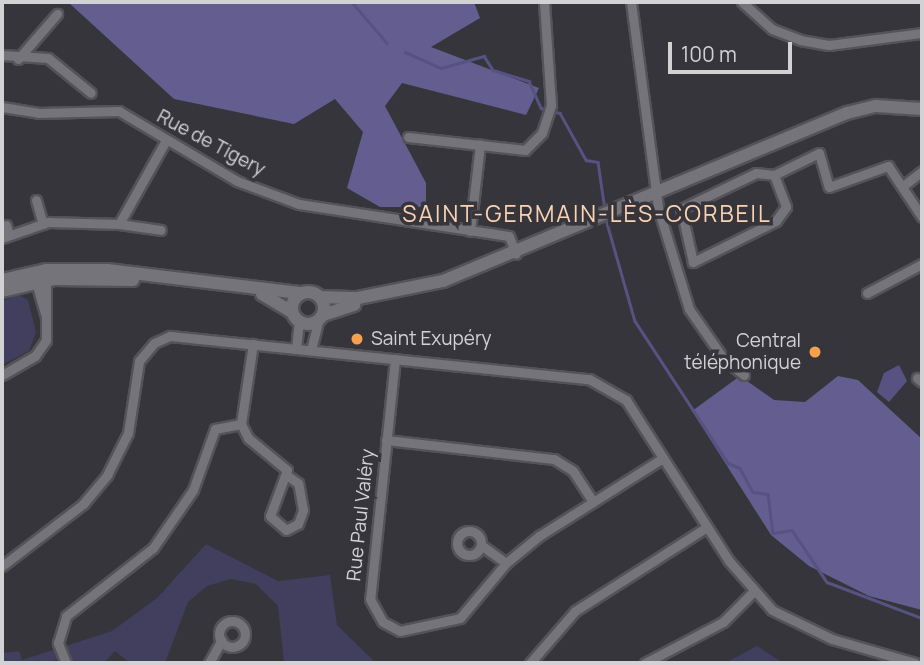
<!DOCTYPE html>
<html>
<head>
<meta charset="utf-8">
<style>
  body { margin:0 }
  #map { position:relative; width:924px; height:665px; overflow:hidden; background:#35353b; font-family:Manrope,sans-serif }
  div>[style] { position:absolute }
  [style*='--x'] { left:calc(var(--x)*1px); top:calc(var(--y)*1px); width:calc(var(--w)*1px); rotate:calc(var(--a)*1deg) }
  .green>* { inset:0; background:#413e5e }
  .forest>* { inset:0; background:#635e8f }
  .water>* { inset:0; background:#575282 }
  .stream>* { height:2.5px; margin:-1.25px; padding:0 1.25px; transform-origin:1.25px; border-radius:1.25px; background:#575282 }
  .roads { filter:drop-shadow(2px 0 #535358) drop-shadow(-2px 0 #535358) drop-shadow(0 2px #535358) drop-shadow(0 -2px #535358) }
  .minor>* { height:9px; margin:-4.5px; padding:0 4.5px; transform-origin:4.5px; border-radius:4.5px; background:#74747a }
  .minor>.ring { margin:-4.5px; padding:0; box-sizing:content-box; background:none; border:9px solid #74747a; border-radius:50% }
  .secondary>* { height:12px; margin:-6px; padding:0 6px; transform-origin:6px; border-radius:6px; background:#74747a }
  .secondary>.ring { margin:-6px; padding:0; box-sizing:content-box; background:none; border:12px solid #74747a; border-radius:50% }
  .dots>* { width:19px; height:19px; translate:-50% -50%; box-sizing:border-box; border:4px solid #35353b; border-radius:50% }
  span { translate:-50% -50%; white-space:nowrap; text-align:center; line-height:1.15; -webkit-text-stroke:7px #35353b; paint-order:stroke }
  .street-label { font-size:19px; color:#d2d2d5 }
  .poi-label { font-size:19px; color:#d2d2d5 }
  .left { translate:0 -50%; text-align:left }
  .right { translate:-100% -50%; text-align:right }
  .quarter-label { font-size:23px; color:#fad3b4; letter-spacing:2px }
  .frame { position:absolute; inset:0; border:4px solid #d2d2d5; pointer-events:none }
  .scale { position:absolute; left:668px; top:42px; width:124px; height:32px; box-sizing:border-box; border:4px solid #d2d2d5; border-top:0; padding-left:9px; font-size:21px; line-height:24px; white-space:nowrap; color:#d2d2d5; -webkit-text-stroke:5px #35353b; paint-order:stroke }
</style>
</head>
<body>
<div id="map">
  <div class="green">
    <div style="clip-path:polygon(19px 295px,28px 300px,36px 332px,29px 351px,2px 365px,2px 301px)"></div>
    <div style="clip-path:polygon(206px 544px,278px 581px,330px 575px,337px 625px,376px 663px,284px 663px,278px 606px,256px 584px,231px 579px,207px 586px,188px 602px,165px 663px,130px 663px,115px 651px,104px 663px,74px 663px,67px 654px,50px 663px,2px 663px,2px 653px,19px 651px,22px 660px,112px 631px,157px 598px)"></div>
    <div style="clip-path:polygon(757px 646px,783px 663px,725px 663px)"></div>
  </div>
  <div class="forest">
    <div style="clip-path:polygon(68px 2px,474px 2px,480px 18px,431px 47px,539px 88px,526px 115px,402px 83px,385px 106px,426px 183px,426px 207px,380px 207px,347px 188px,363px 132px,335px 99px,294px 124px,174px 99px)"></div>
    <div style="clip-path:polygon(740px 376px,774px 400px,805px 402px,838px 376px,858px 380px,922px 439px,922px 610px,869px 596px,809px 566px,771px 535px,692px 411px)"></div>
  </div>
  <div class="water">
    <div style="clip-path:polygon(899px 365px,907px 381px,889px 402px,877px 392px,884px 373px)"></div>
  </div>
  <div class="stream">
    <div style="--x:352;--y:2;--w:54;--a:49.5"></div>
    <div style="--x:405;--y:52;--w:39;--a:24"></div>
    <div style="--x:441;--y:68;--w:45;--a:-15.6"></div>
    <div style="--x:484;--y:56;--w:17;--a:57"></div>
    <div style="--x:493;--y:70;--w:38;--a:17"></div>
    <div style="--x:529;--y:81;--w:30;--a:66"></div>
    <div style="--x:541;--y:108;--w:20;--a:15"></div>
    <div style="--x:560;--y:113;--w:54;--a:61"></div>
    <div style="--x:586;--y:160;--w:12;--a:9"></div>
    <div style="--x:598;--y:162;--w:49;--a:81.7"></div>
    <div style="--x:605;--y:216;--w:109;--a:74.1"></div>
    <div style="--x:635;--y:321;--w:170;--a:56.8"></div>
    <div style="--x:728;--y:463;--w:13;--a:23"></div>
    <div style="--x:740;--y:468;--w:27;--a:62"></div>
    <div style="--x:753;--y:492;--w:15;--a:8"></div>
    <div style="--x:768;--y:494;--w:39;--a:83"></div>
    <div style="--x:773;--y:533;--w:19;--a:-9"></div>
    <div style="--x:792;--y:530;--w:63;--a:56.1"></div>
    <div style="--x:827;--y:582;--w:102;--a:20.8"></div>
  </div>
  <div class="roads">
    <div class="minor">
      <div style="--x:631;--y:2;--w:208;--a:82.5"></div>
      <div style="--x:658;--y:208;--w:106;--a:72.9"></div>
      <div style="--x:689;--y:309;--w:60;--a:55.2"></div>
      <div style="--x:723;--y:358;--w:27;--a:39"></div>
      <div style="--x:742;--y:2;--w:40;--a:42"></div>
      <div style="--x:772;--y:29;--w:30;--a:21"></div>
      <div style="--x:800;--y:40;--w:29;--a:10"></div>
      <div style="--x:829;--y:45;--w:94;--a:-7.4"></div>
      <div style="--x:2;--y:55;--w:46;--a:3.7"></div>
      <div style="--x:48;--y:58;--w:55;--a:39.1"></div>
      <div style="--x:18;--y:59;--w:60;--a:-49.1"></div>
      <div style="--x:2;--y:107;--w:36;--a:9"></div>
      <div style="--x:38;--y:113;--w:81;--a:-1.4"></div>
      <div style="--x:119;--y:111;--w:137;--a:30.7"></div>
      <div style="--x:237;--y:181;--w:66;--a:20.4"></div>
      <div style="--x:299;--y:204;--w:212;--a:8.7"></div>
      <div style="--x:509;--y:236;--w:19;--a:69"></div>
      <div style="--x:408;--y:137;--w:118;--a:6.3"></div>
      <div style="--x:525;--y:150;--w:24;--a:-45"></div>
      <div style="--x:542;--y:133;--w:29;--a:-72"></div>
      <div style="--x:551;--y:105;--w:103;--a:-93.9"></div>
      <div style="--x:774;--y:175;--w:34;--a:69"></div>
      <div style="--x:786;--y:207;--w:17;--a:126"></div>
      <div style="--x:776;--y:221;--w:93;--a:153.7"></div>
      <div style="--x:693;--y:262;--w:54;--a:-102.8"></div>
      <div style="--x:681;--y:209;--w:83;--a:-25.6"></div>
      <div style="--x:756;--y:173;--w:18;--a:6"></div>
      <div style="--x:774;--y:175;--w:50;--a:-26.1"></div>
      <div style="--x:819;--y:153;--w:35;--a:74"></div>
      <div style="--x:829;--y:187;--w:63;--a:-19.6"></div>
      <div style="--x:888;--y:166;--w:61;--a:56.3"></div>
      <div style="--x:903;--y:186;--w:24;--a:-38"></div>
      <div style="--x:36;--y:200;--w:25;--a:74"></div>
      <div style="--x:119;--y:224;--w:42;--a:8.1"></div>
      <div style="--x:6;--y:225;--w:10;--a:73"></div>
      <div style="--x:470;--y:231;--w:87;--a:-83.4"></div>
      <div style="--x:2;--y:238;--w:49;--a:-19.2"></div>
      <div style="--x:48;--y:222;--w:71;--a:1.6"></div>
      <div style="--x:119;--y:224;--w:94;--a:-60.7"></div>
      <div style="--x:36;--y:282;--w:36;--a:74"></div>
      <div style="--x:867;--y:293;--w:62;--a:-27.8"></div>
      <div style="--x:296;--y:349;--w:28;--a:-84"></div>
      <div style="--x:311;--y:350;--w:30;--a:-76"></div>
      <div style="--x:395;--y:359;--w:241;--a:95.9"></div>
      <div style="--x:370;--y:599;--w:26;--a:61"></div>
      <div style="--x:383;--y:622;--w:19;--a:28"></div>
      <div style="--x:400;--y:631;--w:61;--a:-12.2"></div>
      <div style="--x:460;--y:618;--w:72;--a:-50.1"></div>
      <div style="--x:506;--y:563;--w:43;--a:-39.3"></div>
      <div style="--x:539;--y:536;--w:146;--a:-32.2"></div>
      <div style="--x:2;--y:375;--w:38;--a:-30"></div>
      <div style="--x:35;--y:356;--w:19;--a:-55"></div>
      <div style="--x:46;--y:340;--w:60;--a:-90"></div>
      <div style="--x:917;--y:378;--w:6;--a:39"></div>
      <div style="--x:241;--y:424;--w:16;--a:63"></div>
      <div style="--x:248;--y:438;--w:50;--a:39.4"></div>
      <div style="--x:287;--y:470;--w:49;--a:110.3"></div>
      <div style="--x:270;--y:516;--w:21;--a:41"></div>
      <div style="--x:286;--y:530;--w:13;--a:-27"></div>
      <div style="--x:298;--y:524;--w:15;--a:-70"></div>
      <div style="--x:303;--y:510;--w:27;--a:-100"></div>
      <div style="--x:298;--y:483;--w:11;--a:-146"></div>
      <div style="--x:386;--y:440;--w:169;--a:6.5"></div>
      <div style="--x:554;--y:459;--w:22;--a:32"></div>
      <div style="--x:573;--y:471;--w:37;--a:57"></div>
      <div class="ring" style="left:457px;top:531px;width:15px;height:15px"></div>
      <div style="--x:481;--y:545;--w:31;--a:36"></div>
      <div style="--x:2;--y:566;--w:102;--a:-37.4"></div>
      <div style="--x:83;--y:504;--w:38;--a:-50"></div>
      <div style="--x:107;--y:475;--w:47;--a:-63.4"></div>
      <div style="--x:128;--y:433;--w:73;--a:-81.3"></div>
      <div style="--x:139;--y:361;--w:23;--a:-50"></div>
      <div style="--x:154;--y:343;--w:17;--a:-24"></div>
      <div style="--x:170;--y:336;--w:421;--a:5.9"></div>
      <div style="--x:589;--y:379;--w:43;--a:29.6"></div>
      <div style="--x:626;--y:400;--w:191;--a:57.4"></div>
      <div style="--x:729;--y:561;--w:65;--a:48.7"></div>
      <div style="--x:772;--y:610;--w:67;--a:25.8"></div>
      <div style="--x:832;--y:639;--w:86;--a:16.1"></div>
      <div class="ring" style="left:219px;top:621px;width:17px;height:17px"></div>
      <div style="--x:66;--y:663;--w:22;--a:-112"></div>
      <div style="--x:58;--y:643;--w:28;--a:-73"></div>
      <div style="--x:66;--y:616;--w:110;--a:-38"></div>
      <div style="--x:153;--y:548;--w:70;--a:-55.4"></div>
      <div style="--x:193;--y:490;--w:65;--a:-70.2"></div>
      <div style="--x:215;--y:429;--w:26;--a:-11"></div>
      <div style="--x:241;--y:424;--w:81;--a:-81.5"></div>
      <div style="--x:209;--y:663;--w:26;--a:-61"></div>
      <div style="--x:530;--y:663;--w:69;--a:-49.1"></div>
      <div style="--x:575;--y:611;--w:156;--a:-32.5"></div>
      <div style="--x:645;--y:663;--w:88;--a:-27.7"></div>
      <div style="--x:723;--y:622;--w:42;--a:-45"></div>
    </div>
    <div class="secondary">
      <div style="--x:2;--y:280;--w:45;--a:-12.8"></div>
      <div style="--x:46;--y:270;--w:61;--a:0"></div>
      <div style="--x:107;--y:270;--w:194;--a:6.8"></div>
      <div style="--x:2;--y:291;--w:53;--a:-13"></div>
      <div style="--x:54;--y:279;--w:79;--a:0.7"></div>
      <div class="ring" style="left:292px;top:292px;width:20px;height:20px"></div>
      <div style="--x:262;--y:294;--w:35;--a:31"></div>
      <div style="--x:320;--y:297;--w:38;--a:2"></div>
      <div style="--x:358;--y:298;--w:87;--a:-11.3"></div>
      <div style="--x:443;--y:281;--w:438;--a:-22.6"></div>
      <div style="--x:847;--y:113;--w:30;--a:-14"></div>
      <div style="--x:876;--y:106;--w:46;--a:3.7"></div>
      <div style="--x:323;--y:315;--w:33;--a:-18"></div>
    </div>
  </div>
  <div class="dots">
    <div style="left:357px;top:339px;background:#f9a04c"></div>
    <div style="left:815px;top:352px;background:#f9a04c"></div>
  </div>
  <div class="street-label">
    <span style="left:211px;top:143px;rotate:28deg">Rue de Tigery</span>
    <span style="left:361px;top:515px;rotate:-84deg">Rue Paul Valéry</span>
  </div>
  <div class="poi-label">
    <span class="left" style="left:371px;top:339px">Saint Exupéry</span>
    <span class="right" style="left:801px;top:352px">Central<br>téléphonique</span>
  </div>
  <div class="quarter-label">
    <span style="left:587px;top:213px">SAINT-GERMAIN-LÈS-CORBEIL</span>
  </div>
  <div class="frame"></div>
  <div class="scale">100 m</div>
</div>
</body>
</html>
